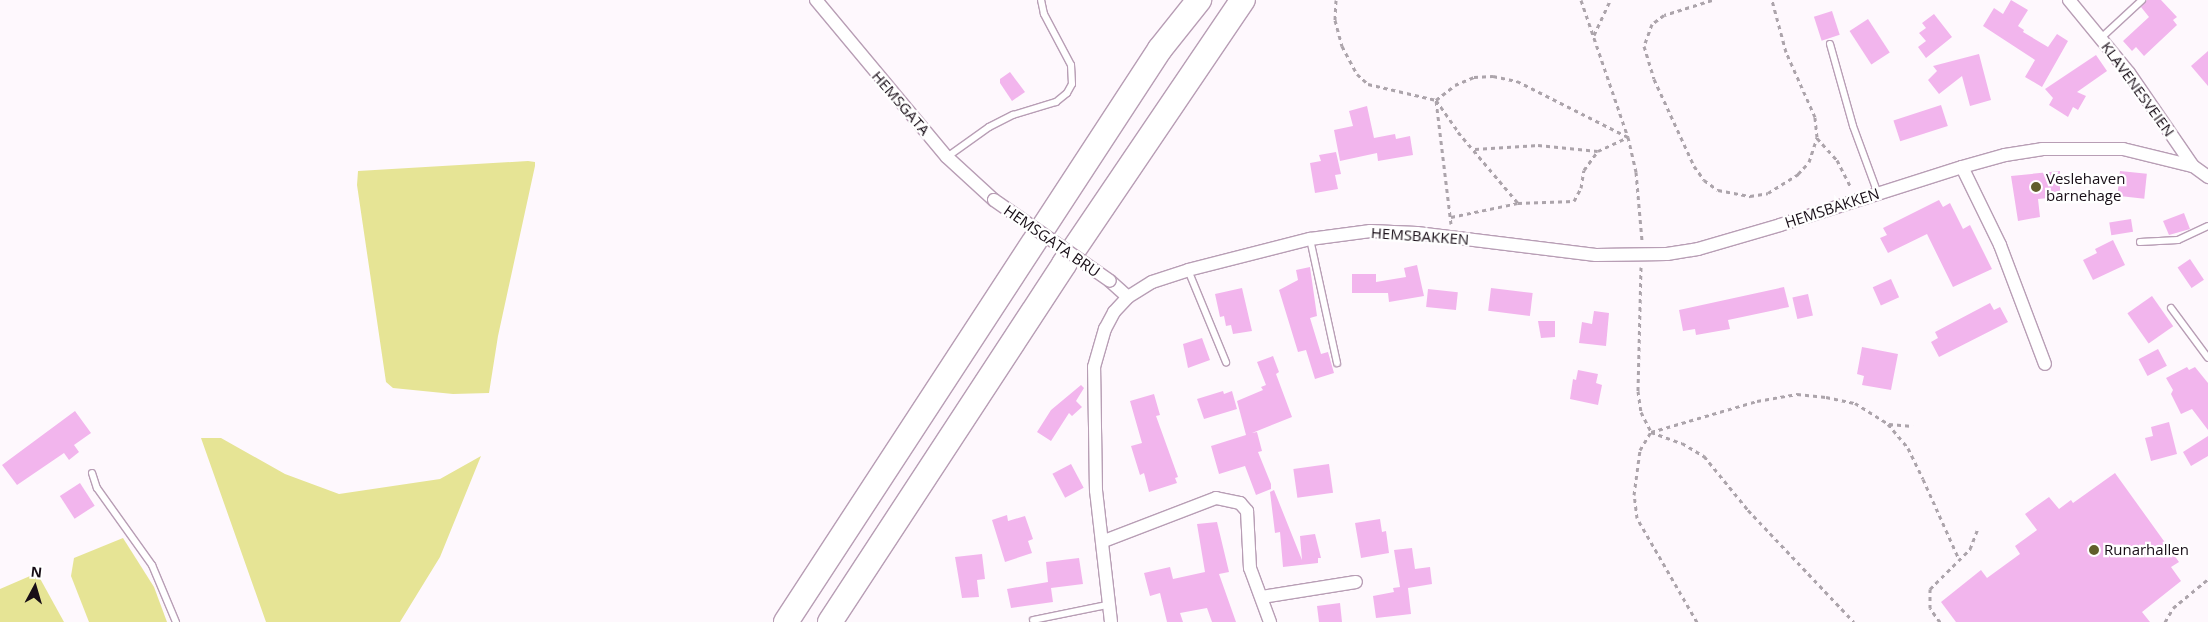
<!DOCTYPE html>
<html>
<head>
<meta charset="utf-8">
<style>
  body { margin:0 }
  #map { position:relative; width:2208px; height:622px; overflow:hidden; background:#fef8fd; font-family:"Open Sans",sans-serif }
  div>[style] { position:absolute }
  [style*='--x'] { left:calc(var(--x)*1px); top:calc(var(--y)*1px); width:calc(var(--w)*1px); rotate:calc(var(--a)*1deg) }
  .green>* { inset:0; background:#e6e495 }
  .building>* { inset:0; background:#f2b5ed; transform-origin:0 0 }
  .path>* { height:3px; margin-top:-1.5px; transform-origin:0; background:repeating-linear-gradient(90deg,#aca4ab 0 4px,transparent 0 8px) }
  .roads { filter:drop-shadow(1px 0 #b89eb5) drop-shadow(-1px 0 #b89eb5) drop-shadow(0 1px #b89eb5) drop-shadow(0 -1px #b89eb5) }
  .lane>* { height:6px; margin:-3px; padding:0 3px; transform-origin:3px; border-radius:3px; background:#fff }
  .street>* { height:12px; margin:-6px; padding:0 6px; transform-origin:6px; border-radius:6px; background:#fff }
  .highway>* { height:24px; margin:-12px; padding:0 12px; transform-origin:12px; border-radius:12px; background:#fff }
  .bridges { filter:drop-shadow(1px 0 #b89eb5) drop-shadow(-1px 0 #b89eb5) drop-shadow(0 1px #b89eb5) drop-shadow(0 -1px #b89eb5) }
  .street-bridge>* { height:12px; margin:-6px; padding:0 6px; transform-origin:6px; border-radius:6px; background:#fff }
  .dots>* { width:14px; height:14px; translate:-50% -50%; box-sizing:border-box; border:2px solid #fff; border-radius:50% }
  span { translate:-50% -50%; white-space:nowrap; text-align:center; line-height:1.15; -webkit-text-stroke:4.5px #fff; paint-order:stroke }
  .street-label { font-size:15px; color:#180e17 }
  .poi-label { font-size:15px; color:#180e17 }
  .left { translate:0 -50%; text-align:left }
  .north { position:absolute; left:10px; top:562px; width:50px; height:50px; -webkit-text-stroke:4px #fff; paint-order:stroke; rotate:6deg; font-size:14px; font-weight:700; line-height:20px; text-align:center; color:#180e17 }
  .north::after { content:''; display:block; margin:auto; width:18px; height:22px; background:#180e17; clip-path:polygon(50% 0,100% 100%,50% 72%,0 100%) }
</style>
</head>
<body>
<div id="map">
  <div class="green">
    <div style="clip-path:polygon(528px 161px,535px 162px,535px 166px,498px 336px,489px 393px,453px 394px,393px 388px,386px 382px,357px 185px,358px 171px)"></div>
    <div style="clip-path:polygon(201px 438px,221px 438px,285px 474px,339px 494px,440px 479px,481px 456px,440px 557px,400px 622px,266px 622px)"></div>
    <div style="clip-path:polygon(123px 538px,154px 587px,167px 622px,89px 622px,71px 576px,74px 558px)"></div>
    <div style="clip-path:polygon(37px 573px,64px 622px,0 622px,0 589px)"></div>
  </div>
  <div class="building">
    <div style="clip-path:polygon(2011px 0,2028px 10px,2018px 26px,2024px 30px,2023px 32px,2048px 47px,2057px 34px,2068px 41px,2042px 87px,2025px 77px,2035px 60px,1983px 26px,1994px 8px,2003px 14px)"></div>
    <div style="clip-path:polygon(2147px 0,2161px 0,2177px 17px,2173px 20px,2177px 25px,2144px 56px,2136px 47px,2132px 51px,2123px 41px,2149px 17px,2141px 7px)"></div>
    <div style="left:1832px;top:11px;width:25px;height:19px;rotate:72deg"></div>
    <div style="clip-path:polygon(1934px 14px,1952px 37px,1926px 58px,1918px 47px,1926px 41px,1919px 33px,1926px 28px,1922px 23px)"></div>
    <div style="left:1868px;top:19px;width:40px;height:22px;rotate:57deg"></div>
    <div style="clip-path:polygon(2208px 51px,2208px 86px,2191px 66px)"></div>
    <div style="clip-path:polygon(1979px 54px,1991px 100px,1970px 106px,1962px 76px,1939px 94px,1928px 80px,1937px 71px,1933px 66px)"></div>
    <div style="clip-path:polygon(2096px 55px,2107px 71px,2077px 92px,2086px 96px,2078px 110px,2073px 107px,2068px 117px,2049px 105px,2053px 98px,2045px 89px)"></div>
    <div style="clip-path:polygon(1010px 72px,1025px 92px,1012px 101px,1000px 83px,1000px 79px)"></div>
    <div style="left:1941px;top:105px;width:22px;height:50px;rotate:72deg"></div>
    <div style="clip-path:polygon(1367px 106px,1374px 138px,1395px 134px,1396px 139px,1410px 136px,1413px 155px,1378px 161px,1377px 153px,1340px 161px,1334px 130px,1353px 126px,1349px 111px)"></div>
    <div style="clip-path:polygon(1336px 152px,1341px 174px,1335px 175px,1338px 189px,1315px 193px,1310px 163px,1321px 161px,1319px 155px)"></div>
    <div style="clip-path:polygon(2060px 171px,2060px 197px,2038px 199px,2040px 217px,2018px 221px,2011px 176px)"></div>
    <div style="left:2120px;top:171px;width:27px;height:25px;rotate:6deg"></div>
    <div style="clip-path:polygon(1939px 200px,1943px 207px,1950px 203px,1963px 229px,1970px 225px,1992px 269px,1953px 287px,1927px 234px,1888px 253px,1880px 238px,1887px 235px,1883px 228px)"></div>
    <div style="clip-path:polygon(2184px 213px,2190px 229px,2169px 235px,2163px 221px)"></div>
    <div style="left:2131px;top:219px;width:13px;height:22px;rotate:81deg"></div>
    <div style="clip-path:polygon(2113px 240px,2125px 265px,2093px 280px,2083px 260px,2097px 253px,2095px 249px)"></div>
    <div style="left:2190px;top:259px;width:25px;height:15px;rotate:56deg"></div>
    <div style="clip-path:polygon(1417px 265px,1424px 296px,1389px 302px,1388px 293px,1352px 293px,1352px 274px,1376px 274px,1376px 282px,1406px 277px,1404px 268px)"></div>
    <div style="clip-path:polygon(1310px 267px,1317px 316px,1310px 318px,1321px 354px,1328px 352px,1334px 373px,1315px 379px,1306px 350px,1298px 352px,1279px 290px,1298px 280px,1296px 270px)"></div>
    <div style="left:1891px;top:279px;width:20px;height:20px;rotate:66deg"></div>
    <div style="clip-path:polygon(1784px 287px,1789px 307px,1728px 320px,1730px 329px,1696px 335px,1695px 329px,1683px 331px,1679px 310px)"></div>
    <div style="clip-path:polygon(1242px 288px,1252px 331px,1233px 334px,1231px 325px,1226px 326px,1224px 316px,1220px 317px,1215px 294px)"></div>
    <div style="left:1491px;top:288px;width:42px;height:23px;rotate:7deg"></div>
    <div style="left:1428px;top:289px;width:30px;height:18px;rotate:6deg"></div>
    <div style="left:1808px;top:294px;width:22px;height:16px;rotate:77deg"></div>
    <div style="left:2152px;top:296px;width:37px;height:30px;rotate:55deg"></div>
    <div style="clip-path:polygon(1990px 303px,1994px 310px,2000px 307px,2008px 322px,1939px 357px,1931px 342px,1938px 338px,1935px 332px)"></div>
    <div style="clip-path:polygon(1594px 311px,1609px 313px,1606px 346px,1579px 343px,1582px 322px,1592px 324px)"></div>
    <div style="clip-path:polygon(1538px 321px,1555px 321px,1555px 337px,1541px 338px)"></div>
    <div style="clip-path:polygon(1202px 338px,1210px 360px,1188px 368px,1183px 344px)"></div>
    <div style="clip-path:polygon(1862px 347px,1898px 354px,1891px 390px,1862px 385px,1864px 376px,1857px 374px)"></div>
    <div style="left:2158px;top:349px;width:19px;height:22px;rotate:62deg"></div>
    <div style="clip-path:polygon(1273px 356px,1279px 372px,1276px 374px,1292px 417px,1252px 433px,1257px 432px,1262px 451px,1258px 452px,1271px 484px,1271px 489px,1256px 495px,1245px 466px,1219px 474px,1211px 446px,1246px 435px,1237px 401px,1263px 390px,1261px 387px,1266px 385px,1257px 362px)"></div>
    <div style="clip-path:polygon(2187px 367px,2189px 370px,2195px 367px,2208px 383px,2208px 430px,2192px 409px,2181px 414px,2171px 394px,2173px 390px,2166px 378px)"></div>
    <div style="clip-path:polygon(1578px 370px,1598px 374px,1596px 383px,1602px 385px,1598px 405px,1570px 399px,1573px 379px,1576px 380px)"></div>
    <div style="clip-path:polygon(1081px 385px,1084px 388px,1076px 401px,1082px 407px,1072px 416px,1069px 413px,1051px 441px,1037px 432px,1051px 410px)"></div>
    <div style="clip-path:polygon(1223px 391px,1224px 394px,1232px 391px,1237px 409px,1204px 419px,1197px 399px)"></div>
    <div style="clip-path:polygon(1154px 394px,1160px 415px,1156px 416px,1178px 477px,1175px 478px,1177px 483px,1149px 492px,1144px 473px,1140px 475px,1131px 446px,1142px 443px,1130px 401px)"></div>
    <div style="clip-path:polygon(75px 411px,91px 433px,74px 445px,79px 452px,69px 460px,64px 453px,17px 485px,2px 465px)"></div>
    <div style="clip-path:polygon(2169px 422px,2177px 454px,2151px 461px,2145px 438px,2153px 436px,2151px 427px)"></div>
    <div style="clip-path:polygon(2208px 436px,2208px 456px,2191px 466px,2183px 452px)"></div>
    <div style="left:1071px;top:464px;width:27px;height:21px;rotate:62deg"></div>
    <div style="left:1329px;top:464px;width:29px;height:36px;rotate:82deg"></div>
    <div style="clip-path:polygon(2115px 473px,2179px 562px,2171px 567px,2181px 581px,2142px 612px,2150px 622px,1956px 622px,1941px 602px,1981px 570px,1987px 578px,2020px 554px,2015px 546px,2037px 530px,2025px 514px,2049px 497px,2059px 509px,2071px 500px,2073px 503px)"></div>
    <div style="left:80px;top:483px;width:27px;height:24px;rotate:57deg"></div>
    <div style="clip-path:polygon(1274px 490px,1302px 560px,1300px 536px,1315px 534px,1321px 558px,1318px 558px,1318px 563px,1283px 567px,1280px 532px,1275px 533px,1270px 492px)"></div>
    <div style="clip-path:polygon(1007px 515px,1008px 521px,1025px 516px,1033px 539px,1028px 541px,1032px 553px,1005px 562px,992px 520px)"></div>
    <div style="clip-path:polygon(1380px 519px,1382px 532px,1386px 531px,1389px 553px,1361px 558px,1355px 523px)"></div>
    <div style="clip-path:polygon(1217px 522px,1229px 572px,1219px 574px,1236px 622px,1212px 622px,1207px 608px,1180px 613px,1183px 622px,1167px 622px,1160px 593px,1150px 596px,1144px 573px,1170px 567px,1173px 579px,1205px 572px,1197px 524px)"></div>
    <div style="clip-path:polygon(1412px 548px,1415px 569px,1430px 567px,1432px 584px,1408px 588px,1411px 614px,1376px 618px,1373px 596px,1394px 592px,1393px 588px,1400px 587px,1394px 550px)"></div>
    <div style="clip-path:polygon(982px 554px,985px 579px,977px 580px,979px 597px,962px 598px,955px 557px)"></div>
    <div style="clip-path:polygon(1079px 558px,1083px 584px,1051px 588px,1053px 602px,1011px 608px,1007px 589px,1048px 582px,1046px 562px)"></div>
    <div style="clip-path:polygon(1340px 603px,1342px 622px,1319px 622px,1317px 606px)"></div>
  </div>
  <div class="path">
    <div style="--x:1336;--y:0;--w:20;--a:93"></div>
    <div style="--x:1335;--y:20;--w:27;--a:75"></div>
    <div style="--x:1342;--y:46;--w:32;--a:62"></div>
    <div style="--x:1357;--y:74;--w:15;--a:42"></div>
    <div style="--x:1368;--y:84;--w:70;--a:13.2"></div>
    <div style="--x:1436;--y:100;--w:24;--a:-38"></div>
    <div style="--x:1455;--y:85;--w:21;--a:-23"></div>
    <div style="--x:1474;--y:77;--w:19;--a:-3"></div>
    <div style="--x:1493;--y:76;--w:25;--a:12"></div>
    <div style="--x:1517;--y:81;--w:124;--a:26.8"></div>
    <div style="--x:1581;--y:0;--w:145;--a:71.1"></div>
    <div style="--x:1628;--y:137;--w:36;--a:77"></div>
    <div style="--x:1636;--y:172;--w:69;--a:85"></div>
    <div style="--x:1712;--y:0;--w:50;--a:162.6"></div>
    <div style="--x:1664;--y:15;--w:15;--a:143"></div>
    <div style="--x:1652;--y:24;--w:23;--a:110"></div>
    <div style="--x:1644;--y:46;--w:34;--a:73"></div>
    <div style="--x:1654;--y:79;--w:96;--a:65.3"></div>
    <div style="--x:1694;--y:166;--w:17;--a:54"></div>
    <div style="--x:1704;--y:180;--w:17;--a:36"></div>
    <div style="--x:1718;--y:190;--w:33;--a:11"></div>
    <div style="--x:1750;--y:196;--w:18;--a:-9"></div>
    <div style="--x:1768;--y:193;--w:36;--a:-32"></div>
    <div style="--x:1798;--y:174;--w:16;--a:-47"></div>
    <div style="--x:1809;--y:162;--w:26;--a:-72"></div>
    <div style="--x:1817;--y:137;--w:20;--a:-96"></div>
    <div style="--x:1815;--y:117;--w:71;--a:-114"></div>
    <div style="--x:1786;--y:52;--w:54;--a:-105.1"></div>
    <div style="--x:1594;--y:35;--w:38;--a:-65"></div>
    <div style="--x:1817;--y:138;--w:30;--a:48"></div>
    <div style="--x:1837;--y:160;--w:31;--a:63"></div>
    <div style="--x:1475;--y:149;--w:63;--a:-3.6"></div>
    <div style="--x:1538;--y:145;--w:60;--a:5.7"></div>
    <div style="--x:1598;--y:151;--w:33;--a:-25"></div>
    <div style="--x:1451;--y:217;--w:68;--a:-11.8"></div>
    <div style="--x:1518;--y:203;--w:56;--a:-2"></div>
    <div style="--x:1574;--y:201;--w:15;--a:-62"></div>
    <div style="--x:1581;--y:188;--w:18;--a:-81"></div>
    <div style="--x:1584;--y:170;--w:24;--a:-54"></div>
    <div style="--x:1451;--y:224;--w:125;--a:-96.9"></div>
    <div style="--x:1436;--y:100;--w:39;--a:55"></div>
    <div style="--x:1458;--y:132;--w:93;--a:49.8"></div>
    <div style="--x:1641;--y:267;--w:124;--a:91.4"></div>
    <div style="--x:1638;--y:391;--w:21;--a:82"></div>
    <div style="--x:1641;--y:412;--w:22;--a:63"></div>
    <div style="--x:1651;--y:432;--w:33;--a:20"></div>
    <div style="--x:1682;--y:443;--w:26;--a:31"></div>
    <div style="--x:1704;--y:456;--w:70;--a:50.8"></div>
    <div style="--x:1748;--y:510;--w:154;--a:46.6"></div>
    <div style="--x:1889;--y:424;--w:24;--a:5"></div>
    <div style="--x:1697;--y:622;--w:120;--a:-120"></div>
    <div style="--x:1637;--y:518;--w:23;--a:-97"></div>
    <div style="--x:1634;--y:495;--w:45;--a:-82.4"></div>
    <div style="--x:1640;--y:450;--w:21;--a:-59"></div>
    <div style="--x:1651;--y:432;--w:110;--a:-16.3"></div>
    <div style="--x:1757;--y:401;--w:41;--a:-9.9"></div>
    <div style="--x:1797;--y:394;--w:29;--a:6"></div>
    <div style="--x:1826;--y:397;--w:30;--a:12"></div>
    <div style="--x:1855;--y:403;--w:39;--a:32"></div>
    <div style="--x:1888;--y:424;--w:31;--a:50"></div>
    <div style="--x:1908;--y:448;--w:34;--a:64"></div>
    <div style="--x:1923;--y:479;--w:88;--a:65.8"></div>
    <div style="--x:1940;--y:622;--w:17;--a:-126"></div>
    <div style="--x:1930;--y:608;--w:19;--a:-90"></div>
    <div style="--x:1930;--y:589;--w:57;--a:-45"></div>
    <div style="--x:1970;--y:549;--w:22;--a:-69"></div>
    <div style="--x:2165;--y:622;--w:16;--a:-60"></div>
    <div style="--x:2173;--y:608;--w:45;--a:-39.6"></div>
  </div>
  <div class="roads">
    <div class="lane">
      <div style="--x:2101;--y:38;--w:56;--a:-42.8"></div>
      <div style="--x:1830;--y:44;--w:85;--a:74.3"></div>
      <div style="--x:1853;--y:126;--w:72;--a:69.8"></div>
      <div style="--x:947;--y:157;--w:52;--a:-35.5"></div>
      <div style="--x:989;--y:127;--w:27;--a:-27"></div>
      <div style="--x:1013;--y:115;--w:45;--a:-16.8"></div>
      <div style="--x:1056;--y:102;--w:14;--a:-39"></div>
      <div style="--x:1067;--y:93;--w:10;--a:-61"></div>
      <div style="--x:1072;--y:84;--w:19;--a:-93"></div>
      <div style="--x:1071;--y:65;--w:58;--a:-117.9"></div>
      <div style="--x:1044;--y:14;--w:14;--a:-102"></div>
      <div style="--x:1310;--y:239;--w:127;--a:77.7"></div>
      <div style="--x:2140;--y:242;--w:38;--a:-3"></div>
      <div style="--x:2178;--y:240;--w:33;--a:-25"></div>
      <div style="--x:1188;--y:270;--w:100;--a:67.6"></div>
      <div style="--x:2171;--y:308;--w:62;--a:53.5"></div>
      <div style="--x:92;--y:473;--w:16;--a:72"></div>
      <div style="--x:97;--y:488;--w:95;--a:54.5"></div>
      <div style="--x:152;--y:565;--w:62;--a:67.2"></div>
      <div style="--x:1033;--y:620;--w:76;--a:-11.5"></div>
    </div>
    <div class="street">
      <div style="--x:816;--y:0;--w:204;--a:50.2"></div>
      <div style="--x:947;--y:157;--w:64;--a:42.5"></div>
      <div style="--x:2069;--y:0;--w:94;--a:50.6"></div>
      <div style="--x:2129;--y:73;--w:113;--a:55.5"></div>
      <div style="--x:2193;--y:166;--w:19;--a:36"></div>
      <div style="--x:1962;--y:167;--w:87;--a:64"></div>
      <div style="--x:2000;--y:245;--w:127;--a:69.3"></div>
      <div style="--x:1110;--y:281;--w:24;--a:42"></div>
      <div style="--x:1104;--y:541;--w:120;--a:-21"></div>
      <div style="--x:1216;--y:498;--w:25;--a:12"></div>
      <div style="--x:1240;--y:503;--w:11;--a:49"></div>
      <div style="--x:1247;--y:511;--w:57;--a:87"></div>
      <div style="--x:1250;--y:568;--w:58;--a:69.7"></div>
      <div style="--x:1262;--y:597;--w:95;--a:-9.1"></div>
      <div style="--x:1111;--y:622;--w:132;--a:-96.5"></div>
      <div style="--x:1096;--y:491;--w:124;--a:-90.9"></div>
      <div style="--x:1094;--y:367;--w:40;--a:-74"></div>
      <div style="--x:1105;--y:329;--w:19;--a:-62"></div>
      <div style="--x:1114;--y:312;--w:21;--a:-47"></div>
      <div style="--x:1128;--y:297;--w:28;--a:-32"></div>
      <div style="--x:1152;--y:282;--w:38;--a:-18"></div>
      <div style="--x:1188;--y:270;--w:126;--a:-14.3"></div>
      <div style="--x:1310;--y:239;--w:61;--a:-7.6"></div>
      <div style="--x:1370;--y:231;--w:47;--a:2.4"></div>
      <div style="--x:1417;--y:233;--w:180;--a:7"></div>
      <div style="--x:1596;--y:255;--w:71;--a:-0.8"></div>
      <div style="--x:1667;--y:254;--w:31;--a:-9"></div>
      <div style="--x:1698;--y:249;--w:85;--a:-16.3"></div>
      <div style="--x:1780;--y:225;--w:191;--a:-17.7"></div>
      <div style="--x:1962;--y:167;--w:45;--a:-15.6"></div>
      <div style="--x:2005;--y:155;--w:37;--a:-9"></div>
      <div style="--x:2042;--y:149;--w:81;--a:0"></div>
      <div style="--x:2123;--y:149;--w:72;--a:13.7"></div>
    </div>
    <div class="highway">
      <div style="--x:786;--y:622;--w:684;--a:-56.87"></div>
      <div style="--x:1160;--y:49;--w:63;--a:-51.5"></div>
      <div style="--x:830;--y:622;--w:428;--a:-56.8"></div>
      <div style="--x:1064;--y:264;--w:319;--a:-55.9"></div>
    </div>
  </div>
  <div class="bridges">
    <div class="street-bridge">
      <div style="--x:994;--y:200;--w:141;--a:34.9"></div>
    </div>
  </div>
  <div class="dots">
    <div style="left:2036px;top:187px;background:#605e2b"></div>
    <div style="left:2094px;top:550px;background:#605e2b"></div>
  </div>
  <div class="street-label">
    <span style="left:2138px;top:89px;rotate:54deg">KLAVENESVEIEN</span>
    <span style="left:901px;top:103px;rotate:49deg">HEMSGATA</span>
    <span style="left:1832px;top:208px;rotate:-18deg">HEMSBAKKEN</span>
    <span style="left:1420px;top:236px;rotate:4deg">HEMSBAKKEN</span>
    <span style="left:1052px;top:241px;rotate:35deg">HEMSGATA BRU</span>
  </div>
  <div class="poi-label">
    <span class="left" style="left:2046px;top:187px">Veslehaven<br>barnehage</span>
    <span class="left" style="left:2104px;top:550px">Runarhallen</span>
  </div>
  <div class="north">N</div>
</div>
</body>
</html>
